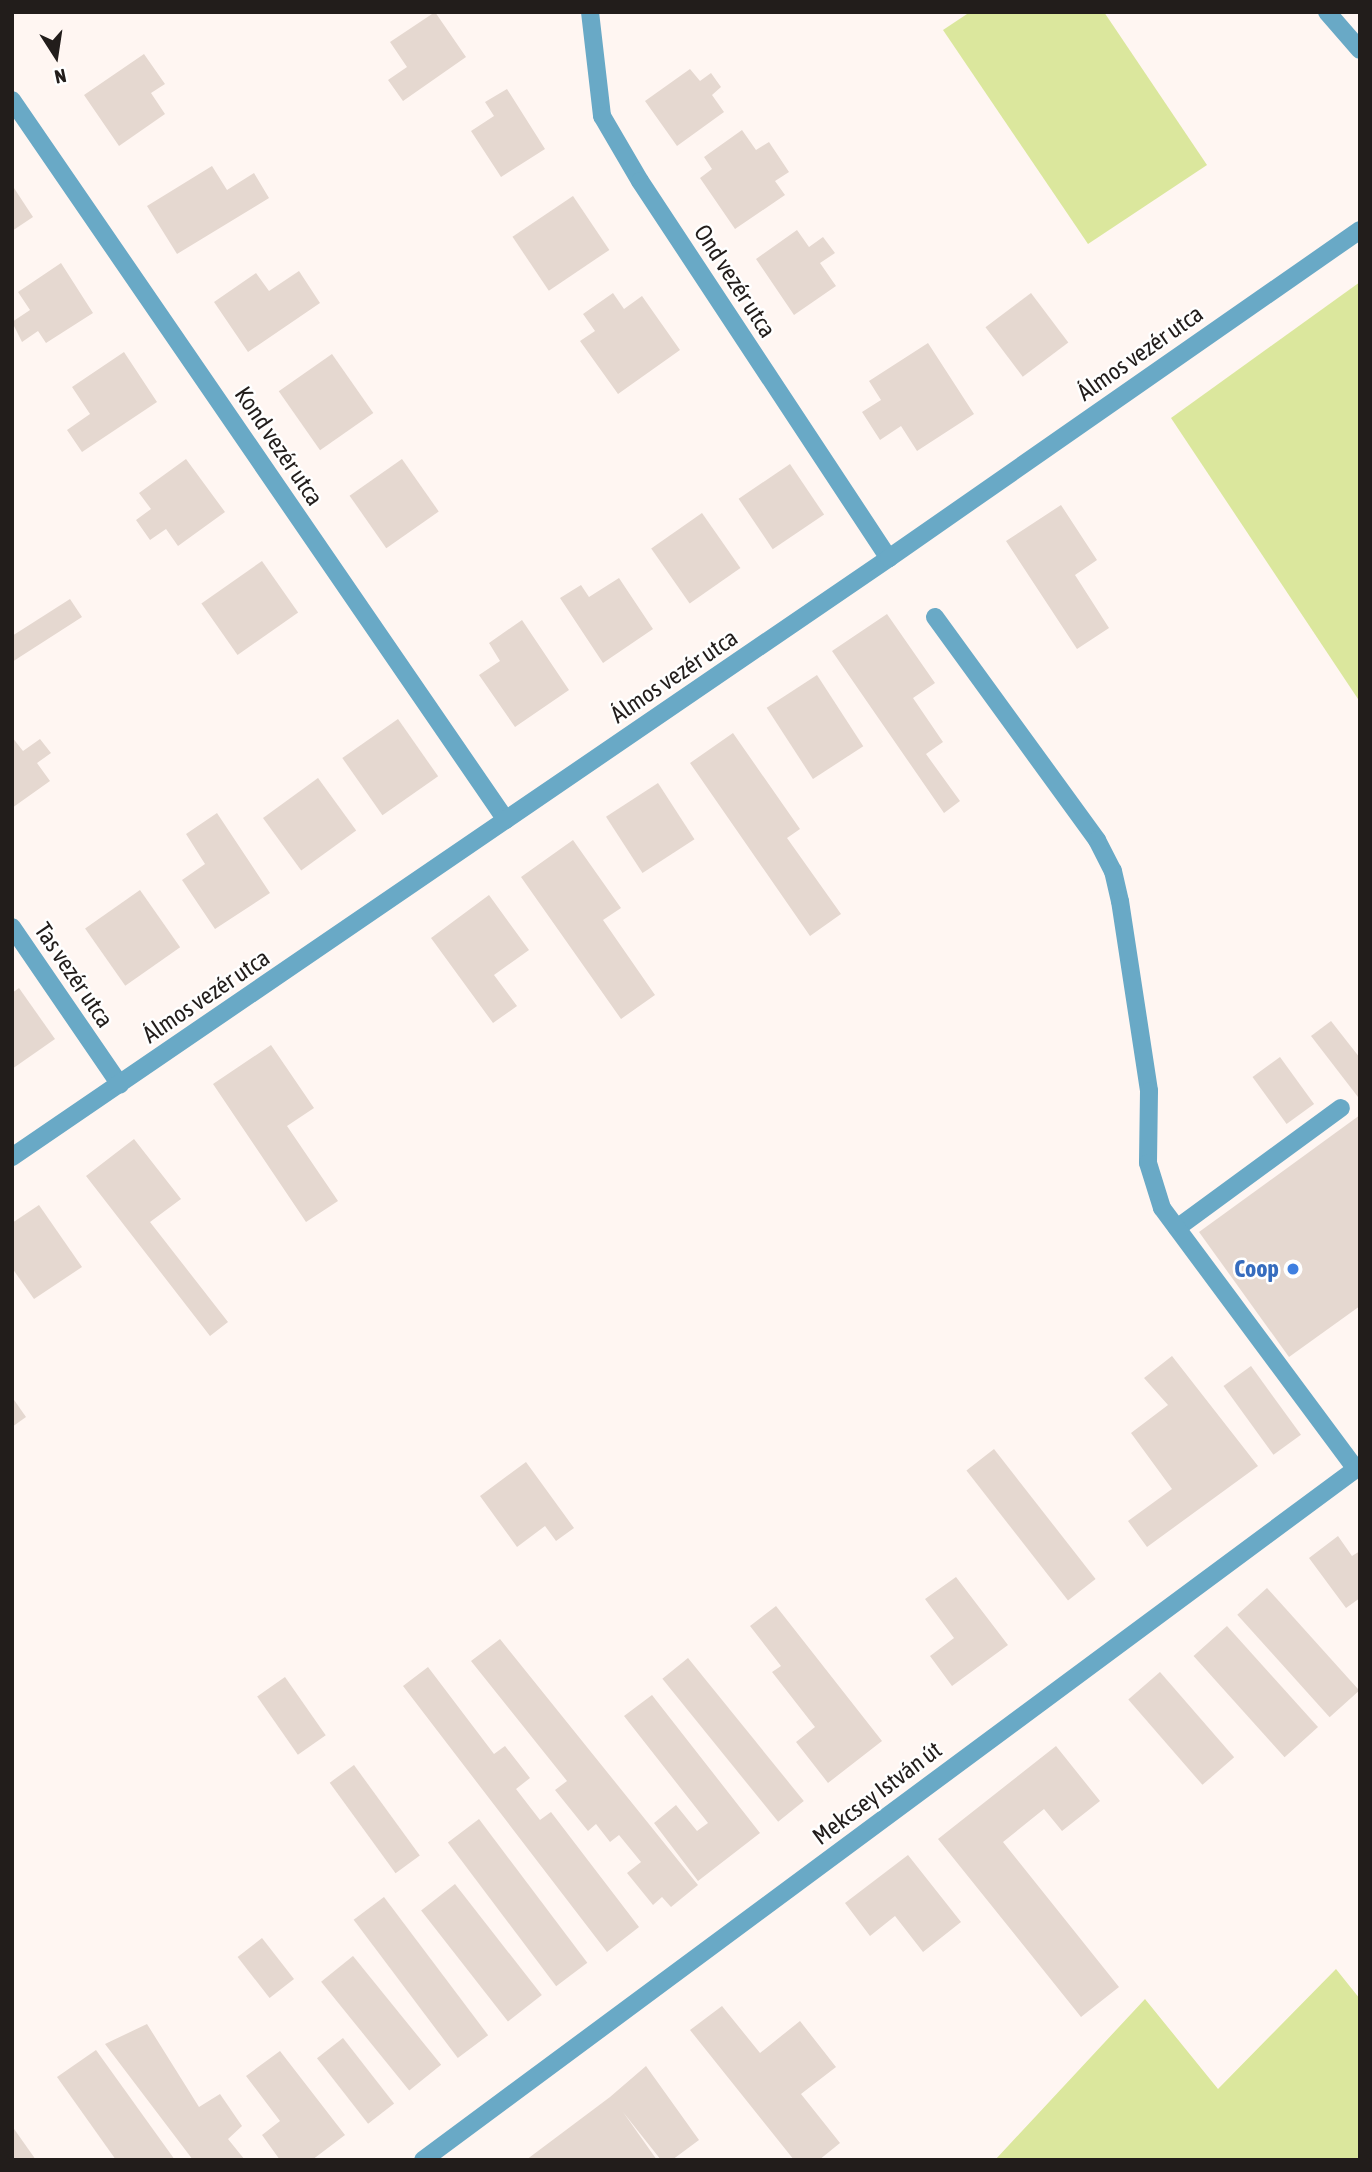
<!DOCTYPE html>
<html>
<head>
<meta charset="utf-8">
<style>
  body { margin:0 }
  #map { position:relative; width:1372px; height:2172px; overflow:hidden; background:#fff6f2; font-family:"Asap Condensed",sans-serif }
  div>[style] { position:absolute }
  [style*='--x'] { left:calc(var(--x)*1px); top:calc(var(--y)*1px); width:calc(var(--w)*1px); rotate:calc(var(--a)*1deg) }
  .green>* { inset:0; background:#dbe79d }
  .building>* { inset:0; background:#e5d8d0; transform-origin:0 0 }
  .service>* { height:18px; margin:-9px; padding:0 9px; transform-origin:9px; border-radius:9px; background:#69a9c6 }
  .minor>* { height:18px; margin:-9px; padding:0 9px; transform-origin:9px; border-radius:9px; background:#69a9c6 }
  .tertiary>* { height:18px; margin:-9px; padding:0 9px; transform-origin:9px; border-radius:9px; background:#69a9c6 }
  .dots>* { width:19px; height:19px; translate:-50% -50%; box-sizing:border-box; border:4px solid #fff; border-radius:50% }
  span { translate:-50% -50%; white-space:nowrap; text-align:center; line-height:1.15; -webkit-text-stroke:5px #fff; paint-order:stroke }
  .street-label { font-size:24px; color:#221d1b }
  .shop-label { font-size:24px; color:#366cbe; font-weight:700 }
  .right { translate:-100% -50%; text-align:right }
  .frame { position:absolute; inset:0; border:14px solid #221d1b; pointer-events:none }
  .north { position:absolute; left:21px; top:21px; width:70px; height:70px; -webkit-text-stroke:5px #fff; paint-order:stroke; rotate:168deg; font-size:19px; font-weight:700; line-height:28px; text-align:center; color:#221d1b }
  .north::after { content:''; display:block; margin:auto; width:24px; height:32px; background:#221d1b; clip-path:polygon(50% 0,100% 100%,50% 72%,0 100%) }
</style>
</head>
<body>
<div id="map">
  <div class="green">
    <div style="clip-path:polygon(970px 12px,1104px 12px,1207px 165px,1088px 244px,943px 30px)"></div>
    <div style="clip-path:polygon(1360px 282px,1360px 702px,1171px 418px)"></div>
    <div style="clip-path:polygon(1336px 1969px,1360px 1999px,1360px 2160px,995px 2160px,1145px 1999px,1218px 2089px)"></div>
  </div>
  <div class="building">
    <div style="clip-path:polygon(435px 12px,466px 57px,403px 101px,388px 80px,407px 67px,390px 42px)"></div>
    <div style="clip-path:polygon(144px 54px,165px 84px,151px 93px,165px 114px,119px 146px,84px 95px)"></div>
    <div style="clip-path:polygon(690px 69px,700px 81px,711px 73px,721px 87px,712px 95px,724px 112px,677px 146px,645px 101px)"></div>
    <div style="clip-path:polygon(507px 89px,545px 149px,501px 177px,471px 131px,494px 116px,485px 102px)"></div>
    <div style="clip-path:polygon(742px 130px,756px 150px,769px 142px,789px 172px,775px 181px,785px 195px,735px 229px,700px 178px,712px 169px,704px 157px)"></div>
    <div style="clip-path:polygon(212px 166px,227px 190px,254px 173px,269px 198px,177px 254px,147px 206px)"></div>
    <div style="clip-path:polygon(12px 185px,33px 217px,12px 231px)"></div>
    <div style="left:573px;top:196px;width:65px;height:73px;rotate:56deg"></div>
    <div style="clip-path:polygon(797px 230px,809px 247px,823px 237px,835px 253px,820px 263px,836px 286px,794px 315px,756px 259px)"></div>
    <div style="clip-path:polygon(61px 263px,93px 313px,46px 343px,38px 331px,22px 342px,12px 322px,30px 310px,18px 292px)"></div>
    <div style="clip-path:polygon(299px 271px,320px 303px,248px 352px,214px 302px,256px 273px,269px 291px)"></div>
    <div style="clip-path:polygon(613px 293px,624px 309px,642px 296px,680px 350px,618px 394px,580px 341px,595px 331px,583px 314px)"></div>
    <div style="left:1031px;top:293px;width:62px;height:57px;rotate:53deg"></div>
    <div style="clip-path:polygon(928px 343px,974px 414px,917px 451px,901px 426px,880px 440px,862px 412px,881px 400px,869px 381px)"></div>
    <div style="clip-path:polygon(124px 352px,157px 402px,82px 452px,67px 430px,90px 414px,72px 387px)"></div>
    <div style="left:332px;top:354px;width:72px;height:65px;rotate:55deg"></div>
    <div style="clip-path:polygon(186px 459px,225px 512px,178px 546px,166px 529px,150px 540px,136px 520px,151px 509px,139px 493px)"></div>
    <div style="left:402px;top:459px;width:64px;height:64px;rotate:55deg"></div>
    <div style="left:790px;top:464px;width:61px;height:62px;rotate:56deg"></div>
    <div style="clip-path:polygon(1061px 505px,1097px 560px,1075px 575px,1109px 628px,1077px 649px,1006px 541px)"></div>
    <div style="left:702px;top:513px;width:67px;height:62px;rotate:55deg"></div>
    <div style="left:262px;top:561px;width:63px;height:74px;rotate:55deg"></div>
    <div style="clip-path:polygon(619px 578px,653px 629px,603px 663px,560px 598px,581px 585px,589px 597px)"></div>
    <div style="clip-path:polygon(70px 599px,82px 617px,12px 662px,12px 636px)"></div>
    <div style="clip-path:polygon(887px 614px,935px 683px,913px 698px,943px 742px,926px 754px,960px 801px,944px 813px,832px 651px)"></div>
    <div style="clip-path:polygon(522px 620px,569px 690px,515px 727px,479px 675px,500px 661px,489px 643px)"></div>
    <div style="left:817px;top:675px;width:85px;height:60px;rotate:57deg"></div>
    <div style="left:398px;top:719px;width:70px;height:68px;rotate:55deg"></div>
    <div style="clip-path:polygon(733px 733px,800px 829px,787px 838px,841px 914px,810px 936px,690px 763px)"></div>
    <div style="clip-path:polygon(12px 737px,23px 751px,40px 739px,51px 753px,37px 763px,50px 781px,12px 808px)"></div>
    <div style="left:318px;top:778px;width:65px;height:68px;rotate:54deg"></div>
    <div style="left:658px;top:783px;width:67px;height:62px;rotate:57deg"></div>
    <div style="clip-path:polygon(217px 813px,270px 893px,215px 929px,182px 880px,205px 864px,186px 834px)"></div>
    <div style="clip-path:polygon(573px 840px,621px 908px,603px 920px,655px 995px,621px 1019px,521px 877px)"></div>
    <div style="left:140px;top:890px;width:70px;height:67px;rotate:55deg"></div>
    <div style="clip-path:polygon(489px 895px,529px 950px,494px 975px,517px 1006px,493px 1023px,431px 938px)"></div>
    <div style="clip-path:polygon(19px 988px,55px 1039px,12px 1069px,12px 993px)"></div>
    <div style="clip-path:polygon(1331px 1021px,1360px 1058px,1358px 1097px,1311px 1036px)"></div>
    <div style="clip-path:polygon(271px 1045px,314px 1108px,287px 1126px,338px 1201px,306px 1222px,213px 1084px)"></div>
    <div style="left:1280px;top:1057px;width:58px;height:34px;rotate:54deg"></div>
    <div style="clip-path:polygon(1360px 1115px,1360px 1306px,1289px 1357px,1199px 1232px)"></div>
    <div style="clip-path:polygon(134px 1139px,181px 1199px,150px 1222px,228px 1322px,210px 1336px,86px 1176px)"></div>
    <div style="clip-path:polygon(39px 1205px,82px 1267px,34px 1299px,12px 1268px,12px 1223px)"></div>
    <div style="clip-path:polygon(1172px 1356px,1258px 1466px,1147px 1547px,1128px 1521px,1172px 1489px,1131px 1433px,1168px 1405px,1144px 1378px)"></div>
    <div style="left:1251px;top:1366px;width:85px;height:34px;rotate:54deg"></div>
    <div style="clip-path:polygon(12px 1397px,26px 1417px,12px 1427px)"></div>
    <div style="left:994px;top:1449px;width:165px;height:35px;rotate:52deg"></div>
    <div style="clip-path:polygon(526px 1462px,574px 1528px,556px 1541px,545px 1526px,517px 1547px,480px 1496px)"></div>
    <div style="clip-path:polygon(1338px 1536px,1352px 1556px,1360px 1551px,1360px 1598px,1346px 1608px,1309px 1558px)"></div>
    <div style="clip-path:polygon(956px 1577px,1008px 1645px,952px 1686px,930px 1656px,954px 1638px,925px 1599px)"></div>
    <div style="left:1267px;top:1588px;width:138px;height:40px;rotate:48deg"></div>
    <div style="clip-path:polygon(776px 1606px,882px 1741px,828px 1783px,796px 1742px,815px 1727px,772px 1672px,781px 1666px,750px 1626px)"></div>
    <div style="left:1227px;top:1626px;width:136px;height:45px;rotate:48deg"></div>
    <div style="clip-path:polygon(500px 1639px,698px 1885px,671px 1907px,662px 1897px,653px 1905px,627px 1873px,641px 1862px,619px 1835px,610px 1842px,596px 1824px,588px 1831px,555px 1790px,567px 1781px,471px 1661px)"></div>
    <div style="left:688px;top:1658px;width:184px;height:33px;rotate:51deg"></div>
    <div style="clip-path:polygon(428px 1667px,494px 1754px,505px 1746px,530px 1778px,516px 1789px,540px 1820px,551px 1812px,639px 1927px,607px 1952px,403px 1686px)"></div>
    <div style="left:1160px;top:1672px;width:113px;height:42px;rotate:49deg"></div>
    <div style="left:285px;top:1677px;width:71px;height:34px;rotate:55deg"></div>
    <div style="clip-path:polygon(652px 1695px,760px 1833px,698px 1881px,654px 1823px,676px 1805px,697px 1831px,708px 1823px,624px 1716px)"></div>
    <div style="clip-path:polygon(1056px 1746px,1100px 1801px,1062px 1831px,1044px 1809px,1003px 1842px,1119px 1987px,1081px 2017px,938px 1839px)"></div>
    <div style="left:354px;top:1765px;width:112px;height:30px;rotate:54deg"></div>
    <div style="left:479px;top:1819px;width:180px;height:39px;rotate:53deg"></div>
    <div style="clip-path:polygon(908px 1855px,961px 1922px,923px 1952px,895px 1916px,870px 1936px,845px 1903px)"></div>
    <div style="left:455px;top:1884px;width:141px;height:43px;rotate:52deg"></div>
    <div style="left:384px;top:1897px;width:173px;height:38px;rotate:53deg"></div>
    <div style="left:262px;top:1938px;width:52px;height:31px;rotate:52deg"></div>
    <div style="left:353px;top:1956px;width:140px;height:41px;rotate:51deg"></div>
    <div style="clip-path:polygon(722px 2006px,760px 2053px,800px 2021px,836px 2067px,801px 2094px,840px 2143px,819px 2160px,794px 2160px,690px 2030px)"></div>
    <div style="clip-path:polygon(147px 2024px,199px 2107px,220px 2094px,242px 2126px,228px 2139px,245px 2160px,193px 2160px,105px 2044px)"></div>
    <div style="left:343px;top:2038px;width:83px;height:33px;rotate:52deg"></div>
    <div style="clip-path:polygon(96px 2050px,175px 2160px,116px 2160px,57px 2077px)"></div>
    <div style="clip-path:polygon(280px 2051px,345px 2135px,312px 2160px,280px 2160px,262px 2135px,280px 2121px,246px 2076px)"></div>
    <div style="clip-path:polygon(646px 2066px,699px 2140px,672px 2160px,661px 2160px,623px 2112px,657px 2160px,526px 2160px,610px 2097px)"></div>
    <div style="clip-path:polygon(12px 2126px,36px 2160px,12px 2160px)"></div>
  </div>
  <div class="service">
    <div style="--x:1177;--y:1228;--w:203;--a:-36.2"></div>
  </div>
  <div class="minor">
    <div style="--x:590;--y:12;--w:105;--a:83.4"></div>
    <div style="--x:602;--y:116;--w:75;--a:59.7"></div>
    <div style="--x:640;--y:181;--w:452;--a:56.6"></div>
    <div style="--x:1327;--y:12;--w:50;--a:49"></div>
    <div style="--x:12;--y:100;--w:873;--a:55.55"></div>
    <div style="--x:935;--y:617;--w:276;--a:54"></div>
    <div style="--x:1097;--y:840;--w:35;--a:63"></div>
    <div style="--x:1113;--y:871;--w:31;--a:77"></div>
    <div style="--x:1120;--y:901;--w:192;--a:81.3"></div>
    <div style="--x:1149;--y:1091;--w:72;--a:90.8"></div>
    <div style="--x:1148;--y:1163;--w:47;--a:72.7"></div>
    <div style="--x:1162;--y:1208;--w:325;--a:53.4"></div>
    <div style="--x:12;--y:927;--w:191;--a:55.6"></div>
    <div style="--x:12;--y:1157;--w:1062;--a:-34.33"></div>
    <div style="--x:889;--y:558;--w:574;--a:-34.85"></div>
  </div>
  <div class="tertiary">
    <div style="--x:423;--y:2160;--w:1166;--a:-36.53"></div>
  </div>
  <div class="dots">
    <div style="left:1293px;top:1269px;background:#3f7fe0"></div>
  </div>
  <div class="street-label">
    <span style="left:735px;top:281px;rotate:57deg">Ond vezér utca</span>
    <span style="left:1140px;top:353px;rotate:-35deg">Álmos vezér utca</span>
    <span style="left:279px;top:446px;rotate:56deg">Kond vezér utca</span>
    <span style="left:674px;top:676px;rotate:-34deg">Álmos vezér utca</span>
    <span style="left:74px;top:975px;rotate:56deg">Tas vezér utca</span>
    <span style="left:206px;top:996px;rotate:-34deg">Álmos vezér utca</span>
    <span style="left:877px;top:1793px;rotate:-37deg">Mekcsey István út</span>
  </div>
  <div class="shop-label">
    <span class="right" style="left:1279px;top:1269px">Coop</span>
  </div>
  <div class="frame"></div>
  <div class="north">N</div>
</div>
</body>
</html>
